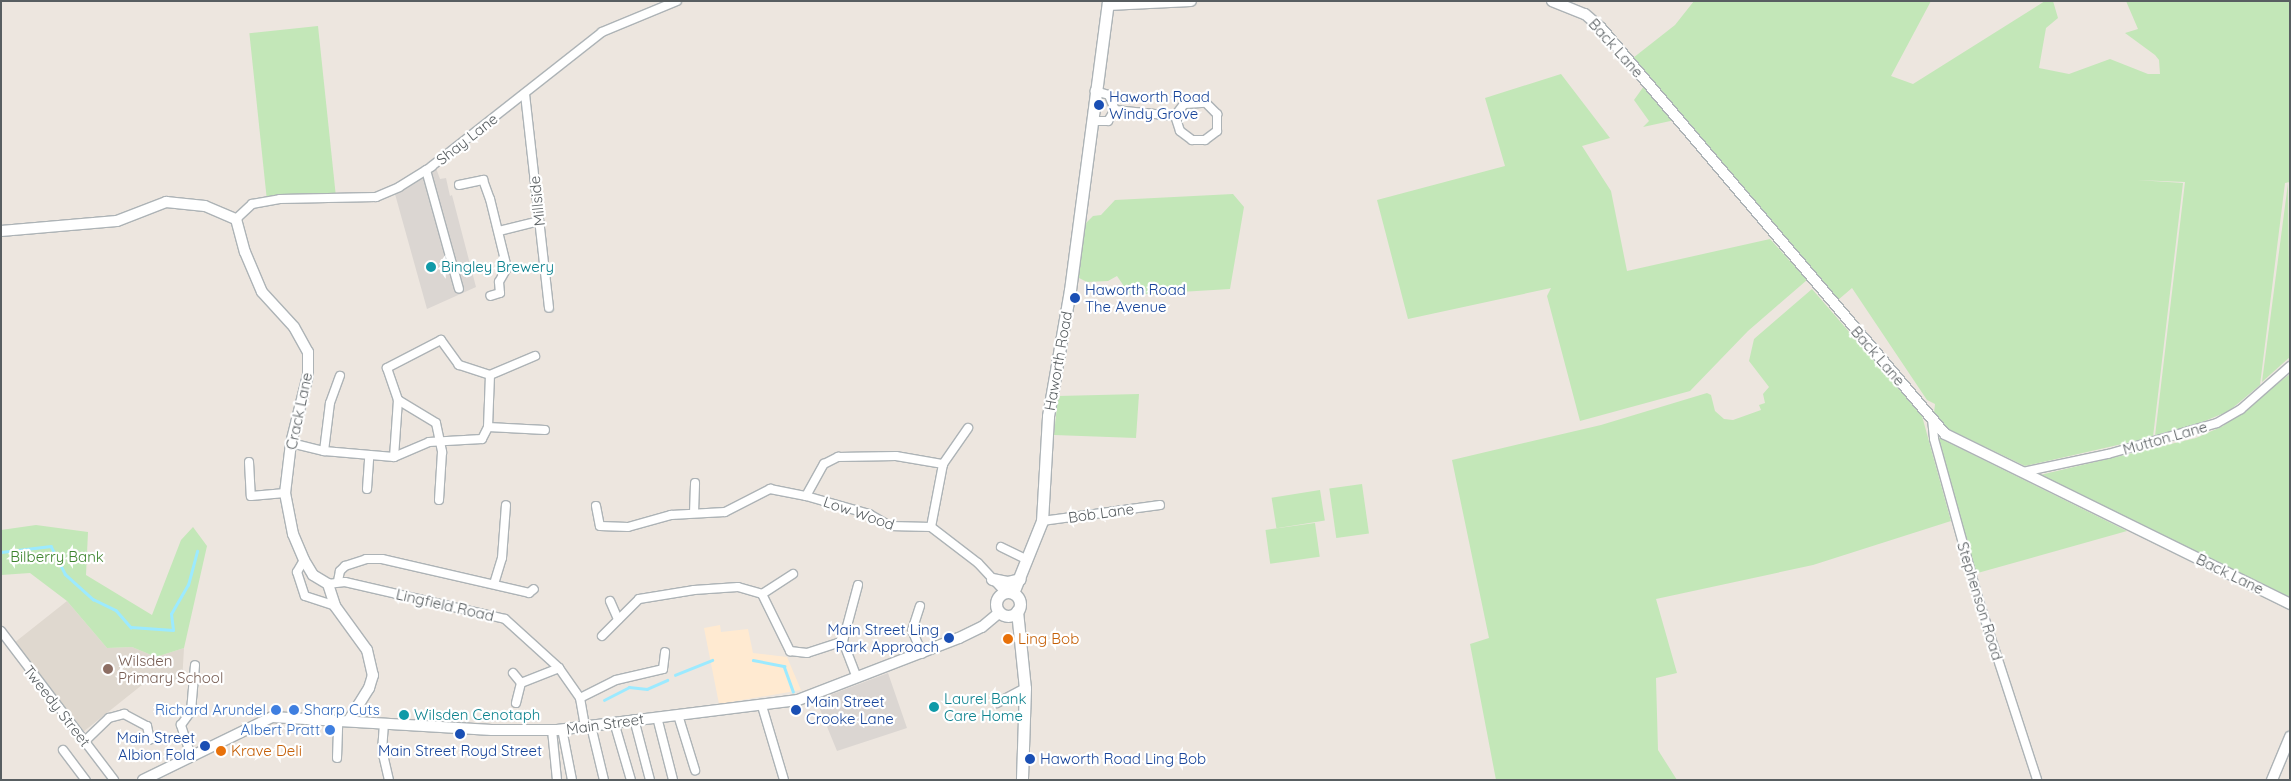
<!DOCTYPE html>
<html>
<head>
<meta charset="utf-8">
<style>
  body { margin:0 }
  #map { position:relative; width:2291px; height:781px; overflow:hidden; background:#ede6df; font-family:Quicksand,sans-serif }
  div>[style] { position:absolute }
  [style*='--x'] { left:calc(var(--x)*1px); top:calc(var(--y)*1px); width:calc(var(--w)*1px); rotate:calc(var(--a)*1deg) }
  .commercial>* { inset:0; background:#ffead1 }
  .industrial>* { inset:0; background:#dbd6d2 }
  .education>* { inset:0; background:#dfd8cf }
  .green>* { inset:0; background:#c3e7b8; transform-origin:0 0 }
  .stream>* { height:2.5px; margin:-1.25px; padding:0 1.25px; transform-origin:1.25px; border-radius:1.25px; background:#9ceaff }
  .roads { filter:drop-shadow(1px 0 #adb3b6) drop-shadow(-1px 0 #adb3b6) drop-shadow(0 1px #adb3b6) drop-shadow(0 -1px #adb3b6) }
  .minor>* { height:8px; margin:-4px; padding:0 4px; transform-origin:4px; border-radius:4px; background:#fff }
  .tertiary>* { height:10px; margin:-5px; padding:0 5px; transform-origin:5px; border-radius:5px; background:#fff }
  .secondary>* { height:11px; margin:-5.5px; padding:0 5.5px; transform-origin:5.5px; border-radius:5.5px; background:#fff }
  .secondary>.ring { margin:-5.5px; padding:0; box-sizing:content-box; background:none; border:11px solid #fff; border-radius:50% }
  .dots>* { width:14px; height:14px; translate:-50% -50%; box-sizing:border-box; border:2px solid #fff; border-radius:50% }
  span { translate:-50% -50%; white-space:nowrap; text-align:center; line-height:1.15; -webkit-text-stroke:4.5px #fff; paint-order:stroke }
  .street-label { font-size:15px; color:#585e61 }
  .transit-label { font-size:15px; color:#164399 }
  .left { translate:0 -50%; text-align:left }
  .right { translate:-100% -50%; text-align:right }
  .culture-label { font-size:15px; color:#0d838f }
  .park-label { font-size:15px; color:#3d842e }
  .food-label { font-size:15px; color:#c56008 }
  .education-label { font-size:15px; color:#785e54 }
  .shop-label { font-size:15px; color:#366cbe }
  .frame { position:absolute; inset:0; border:2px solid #585e61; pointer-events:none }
</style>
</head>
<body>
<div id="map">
  <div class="commercial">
    <div style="clip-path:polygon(720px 625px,721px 632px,748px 629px,753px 653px,787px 657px,801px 690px,719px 704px,704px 628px)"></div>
  </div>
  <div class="industrial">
    <div style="clip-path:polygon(436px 168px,440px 179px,446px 178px,450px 196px,452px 195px,476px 287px,427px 309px,395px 194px)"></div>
    <div style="clip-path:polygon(888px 673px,907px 728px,837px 751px,819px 707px,809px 703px)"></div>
  </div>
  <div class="education">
    <div style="clip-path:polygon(67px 601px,107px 648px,132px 647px,156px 657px,184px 648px,182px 682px,147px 681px,83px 732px,14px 643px)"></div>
  </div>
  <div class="green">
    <div style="clip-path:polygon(1694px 1px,1931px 1px,1891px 76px,1913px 84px,2045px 1px,2053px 1px,2058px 18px,2046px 28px,2039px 68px,2069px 74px,2110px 59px,2148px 74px,2160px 74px,2159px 60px,2155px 55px,2125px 33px,2138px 29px,2126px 1px,2290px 1px,2290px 182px,2285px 183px,2260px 385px,2229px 411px,2188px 428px,2155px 436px,2185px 182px,2137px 180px,2183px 183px,2153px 437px,2025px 466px,1946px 428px,1934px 413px,1935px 404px,1927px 400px,1852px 288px,1838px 300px,1633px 58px,1675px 25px)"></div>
    <div style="left:318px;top:26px;width:169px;height:69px;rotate:84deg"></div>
    <div style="clip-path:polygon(1561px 74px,1610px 138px,1582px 146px,1611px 191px,1627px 271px,1770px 239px,1807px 280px,1748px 331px,1690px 391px,1580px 421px,1547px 296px,1551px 288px,1408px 319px,1377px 200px,1505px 166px,1485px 98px)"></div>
    <div style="clip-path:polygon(1644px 86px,1652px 96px,1675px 120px,1643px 127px,1649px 121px,1634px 100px)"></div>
    <div style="clip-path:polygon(2288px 183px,2290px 357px,2262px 382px)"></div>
    <div style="clip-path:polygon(1233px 194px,1244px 207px,1230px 289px,1130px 295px,1117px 276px,1108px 281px,1087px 282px,1077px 277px,1084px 225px,1093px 216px,1101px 215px,1115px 200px)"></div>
    <div style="clip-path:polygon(1812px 289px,1922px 416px,1951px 521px,1813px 565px,1656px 599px,1677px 673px,1656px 678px,1658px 750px,1677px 780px,1496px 780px,1470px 644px,1489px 638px,1452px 460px,1601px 425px,1707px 393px,1711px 395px,1715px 411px,1724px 419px,1733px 420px,1761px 410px,1759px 405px,1765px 403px,1763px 394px,1769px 387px,1749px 361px,1754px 339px)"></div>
    <div style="clip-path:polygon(2290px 374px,2290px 598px,2040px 475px,2196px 438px,2223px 426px)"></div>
    <div style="clip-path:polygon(1139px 394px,1136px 438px,1054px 435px,1058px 396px)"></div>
    <div style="clip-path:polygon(1935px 436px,2022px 479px,2127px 531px,1974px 574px)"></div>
    <div style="left:1362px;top:484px;width:50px;height:33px;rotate:82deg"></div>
    <div style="left:1320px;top:490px;width:31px;height:49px;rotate:81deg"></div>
    <div style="left:1315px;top:523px;width:34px;height:50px;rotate:82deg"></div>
    <div style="clip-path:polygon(36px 525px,88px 532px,86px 575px,152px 615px,181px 540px,193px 527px,207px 546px,184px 648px,156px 657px,132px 647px,107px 648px,67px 601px,30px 573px,1px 575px,1px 530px)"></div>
  </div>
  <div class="stream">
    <div style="--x:1;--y:552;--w:50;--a:-6.8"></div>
    <div style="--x:51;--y:546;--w:31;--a:63"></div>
    <div style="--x:65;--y:574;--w:38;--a:42"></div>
    <div style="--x:93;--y:599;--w:25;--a:26"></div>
    <div style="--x:116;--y:610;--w:23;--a:49"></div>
    <div style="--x:131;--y:627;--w:42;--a:4.1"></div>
    <div style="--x:173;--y:630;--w:16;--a:-97"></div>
    <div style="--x:171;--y:614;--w:34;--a:-60"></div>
    <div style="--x:188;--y:585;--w:35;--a:-75"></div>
    <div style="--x:753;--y:660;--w:32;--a:11"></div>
    <div style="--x:784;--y:666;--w:27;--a:70"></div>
    <div style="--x:675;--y:675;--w:40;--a:-22"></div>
    <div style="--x:604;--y:700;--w:28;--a:-27"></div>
    <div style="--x:629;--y:687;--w:18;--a:6"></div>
    <div style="--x:647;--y:689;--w:22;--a:-24"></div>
  </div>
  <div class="roads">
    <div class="minor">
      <div style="--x:525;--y:94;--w:215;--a:83.6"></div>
      <div style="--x:1115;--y:110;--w:60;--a:5.7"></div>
      <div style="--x:1175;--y:116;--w:15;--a:-53"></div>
      <div style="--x:1184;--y:104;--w:22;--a:-3"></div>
      <div style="--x:1206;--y:103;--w:16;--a:45"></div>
      <div style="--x:1217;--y:114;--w:17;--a:90"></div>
      <div style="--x:1217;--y:131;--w:15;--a:143"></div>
      <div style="--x:1205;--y:140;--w:13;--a:180"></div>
      <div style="--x:1192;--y:140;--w:15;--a:-143"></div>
      <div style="--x:1180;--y:131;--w:16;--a:-108"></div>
      <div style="--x:1092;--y:121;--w:16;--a:0"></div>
      <div style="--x:1108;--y:121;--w:13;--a:-58"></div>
      <div style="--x:1115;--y:110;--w:16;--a:-112"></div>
      <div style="--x:1109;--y:95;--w:15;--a:-164"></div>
      <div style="--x:426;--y:170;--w:123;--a:74.5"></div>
      <div style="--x:459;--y:185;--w:25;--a:-12"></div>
      <div style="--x:483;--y:180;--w:20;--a:70"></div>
      <div style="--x:490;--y:199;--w:71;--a:76.2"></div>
      <div style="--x:507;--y:268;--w:16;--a:120"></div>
      <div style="--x:499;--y:282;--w:11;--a:85"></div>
      <div style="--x:500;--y:293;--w:10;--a:163"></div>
      <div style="--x:236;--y:219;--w:22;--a:-43"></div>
      <div style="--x:252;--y:204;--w:28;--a:-10"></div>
      <div style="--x:280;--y:199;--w:96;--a:-1.2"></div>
      <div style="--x:376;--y:197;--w:25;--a:-23"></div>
      <div style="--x:399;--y:187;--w:39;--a:-32"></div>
      <div style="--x:432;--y:166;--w:216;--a:-38.2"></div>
      <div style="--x:602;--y:32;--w:81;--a:-22.5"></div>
      <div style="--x:499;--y:231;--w:41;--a:-14"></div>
      <div style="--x:490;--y:375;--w:49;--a:-22.9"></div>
      <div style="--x:398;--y:400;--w:44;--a:31.2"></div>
      <div style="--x:436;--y:423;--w:30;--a:78"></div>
      <div style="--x:442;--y:452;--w:48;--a:93.6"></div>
      <div style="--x:1932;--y:419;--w:20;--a:84"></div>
      <div style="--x:1934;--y:439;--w:168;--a:74.5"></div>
      <div style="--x:1979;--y:601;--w:188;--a:72"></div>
      <div style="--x:488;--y:427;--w:57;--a:3"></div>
      <div style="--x:291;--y:443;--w:34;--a:14"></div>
      <div style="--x:324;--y:451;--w:70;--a:4.9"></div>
      <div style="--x:394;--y:457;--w:38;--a:-23"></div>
      <div style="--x:429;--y:442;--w:53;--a:-3.2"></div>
      <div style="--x:482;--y:439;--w:13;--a:-63"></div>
      <div style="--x:488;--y:427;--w:52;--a:-87.8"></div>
      <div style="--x:490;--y:375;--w:33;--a:-162"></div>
      <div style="--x:459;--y:365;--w:31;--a:-126"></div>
      <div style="--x:441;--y:340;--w:61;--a:152.6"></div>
      <div style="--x:387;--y:368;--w:34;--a:71"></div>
      <div style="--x:398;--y:400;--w:57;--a:94"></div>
      <div style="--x:324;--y:451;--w:48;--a:-82.9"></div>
      <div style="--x:330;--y:403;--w:29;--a:-70"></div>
      <div style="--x:249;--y:462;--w:34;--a:87"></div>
      <div style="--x:251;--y:496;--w:34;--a:-5"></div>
      <div style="--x:2023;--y:472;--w:87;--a:-12"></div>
      <div style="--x:2108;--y:454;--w:113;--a:-15.9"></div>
      <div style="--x:2217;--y:423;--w:28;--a:-30"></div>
      <div style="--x:2241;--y:409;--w:65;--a:-41.3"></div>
      <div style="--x:367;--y:489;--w:32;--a:-86"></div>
      <div style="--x:806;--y:496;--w:37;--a:-61"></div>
      <div style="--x:824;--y:464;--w:16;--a:-27"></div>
      <div style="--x:838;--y:457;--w:58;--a:-1"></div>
      <div style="--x:896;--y:456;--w:48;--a:9.7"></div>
      <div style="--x:596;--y:506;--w:20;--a:79"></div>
      <div style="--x:600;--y:526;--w:28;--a:2"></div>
      <div style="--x:628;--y:527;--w:45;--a:-15.6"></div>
      <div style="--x:671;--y:515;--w:54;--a:-3.2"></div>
      <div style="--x:725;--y:512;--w:51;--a:-27.1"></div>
      <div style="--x:770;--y:489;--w:37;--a:11"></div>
      <div style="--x:806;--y:496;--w:66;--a:15.9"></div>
      <div style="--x:869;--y:514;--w:24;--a:30"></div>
      <div style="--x:890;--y:526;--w:41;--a:1.4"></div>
      <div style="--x:931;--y:527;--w:59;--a:37.5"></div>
      <div style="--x:978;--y:563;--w:40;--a:47"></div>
      <div style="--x:694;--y:513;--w:30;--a:-88"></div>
      <div style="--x:1042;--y:521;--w:119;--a:-7.7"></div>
      <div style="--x:931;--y:527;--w:64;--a:-79.2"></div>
      <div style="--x:943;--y:464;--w:44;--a:-55.2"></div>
      <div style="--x:1001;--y:547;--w:30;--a:26"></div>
      <div style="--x:304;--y:560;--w:14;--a:120"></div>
      <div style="--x:297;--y:572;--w:25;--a:72"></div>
      <div style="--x:305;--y:596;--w:32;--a:18"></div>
      <div style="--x:793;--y:574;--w:37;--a:147"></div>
      <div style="--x:762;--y:594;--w:64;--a:63.8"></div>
      <div style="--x:790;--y:651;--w:17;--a:7"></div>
      <div style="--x:807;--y:653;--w:38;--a:-18"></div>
      <div style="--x:338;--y:581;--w:10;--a:-79"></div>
      <div style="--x:340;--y:571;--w:7;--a:-45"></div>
      <div style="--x:345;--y:566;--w:22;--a:-18"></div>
      <div style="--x:366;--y:559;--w:16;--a:0"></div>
      <div style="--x:382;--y:559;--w:151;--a:13"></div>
      <div style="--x:529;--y:593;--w:6;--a:-39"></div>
      <div style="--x:328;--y:584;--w:17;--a:-7"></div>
      <div style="--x:345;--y:582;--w:164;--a:13"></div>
      <div style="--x:505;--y:619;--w:73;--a:42.2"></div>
      <div style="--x:559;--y:668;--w:37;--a:55"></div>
      <div style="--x:580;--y:698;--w:28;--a:80"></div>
      <div style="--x:494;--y:584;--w:27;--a:-73"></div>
      <div style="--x:502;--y:558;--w:53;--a:-85.7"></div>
      <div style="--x:610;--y:601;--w:20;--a:66"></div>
      <div style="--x:920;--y:606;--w:25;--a:108"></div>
      <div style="--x:912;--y:630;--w:26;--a:67"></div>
      <div style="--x:1;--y:631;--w:187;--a:52.8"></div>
      <div style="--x:602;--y:636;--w:52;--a:-45"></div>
      <div style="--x:639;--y:599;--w:56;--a:-9.3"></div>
      <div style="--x:694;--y:590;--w:44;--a:-3.9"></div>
      <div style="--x:738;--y:587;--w:25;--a:16"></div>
      <div style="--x:513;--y:673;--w:13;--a:51"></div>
      <div style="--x:521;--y:683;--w:41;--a:-21.5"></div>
      <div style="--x:857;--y:678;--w:40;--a:-111"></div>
      <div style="--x:843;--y:641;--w:58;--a:-75"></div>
      <div style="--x:580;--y:698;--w:40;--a:-26.6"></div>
      <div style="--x:616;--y:680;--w:48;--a:-13.2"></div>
      <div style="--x:663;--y:669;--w:17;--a:-83"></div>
      <div style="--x:516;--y:703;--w:21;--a:-76"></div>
      <div style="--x:997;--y:703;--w:32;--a:-28"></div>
      <div style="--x:762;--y:706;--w:77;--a:73.4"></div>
      <div style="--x:678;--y:715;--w:58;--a:72.8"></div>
      <div style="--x:657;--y:717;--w:65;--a:75.7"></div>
      <div style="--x:634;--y:719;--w:63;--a:75.3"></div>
      <div style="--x:614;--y:722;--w:60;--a:73.7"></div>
      <div style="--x:384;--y:723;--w:27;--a:94"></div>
      <div style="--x:382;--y:750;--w:31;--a:77"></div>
      <div style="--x:591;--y:726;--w:56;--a:76.5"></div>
      <div style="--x:562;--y:729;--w:52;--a:78.9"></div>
      <div style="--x:552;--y:730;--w:50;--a:84.3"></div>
      <div style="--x:85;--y:741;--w:33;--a:-44"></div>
      <div style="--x:109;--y:718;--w:16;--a:-15"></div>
      <div style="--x:124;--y:714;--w:26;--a:28"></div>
      <div style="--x:147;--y:726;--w:14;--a:78"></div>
      <div style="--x:63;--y:750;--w:38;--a:53"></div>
      <div style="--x:191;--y:756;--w:33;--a:-108"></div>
      <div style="--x:181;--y:725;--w:17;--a:-54"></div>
      <div style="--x:191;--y:711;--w:46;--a:-85"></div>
      <div style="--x:337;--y:758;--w:38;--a:-88"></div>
    </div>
    <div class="tertiary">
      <div style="--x:1552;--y:1;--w:35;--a:22"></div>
      <div style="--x:1585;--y:14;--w:21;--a:41"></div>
      <div style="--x:1601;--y:28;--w:532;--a:49.73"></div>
      <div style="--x:1945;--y:434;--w:385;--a:26.2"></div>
      <div style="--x:1108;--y:5;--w:83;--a:-2.8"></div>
      <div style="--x:1;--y:231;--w:116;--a:-4.9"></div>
      <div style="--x:117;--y:221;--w:53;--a:-21.2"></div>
      <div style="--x:166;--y:202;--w:39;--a:6"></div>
      <div style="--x:205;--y:206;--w:34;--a:23"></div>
      <div style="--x:236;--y:219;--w:34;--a:75"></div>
      <div style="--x:245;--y:252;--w:43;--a:67"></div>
      <div style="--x:262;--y:292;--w:47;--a:47.6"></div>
      <div style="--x:294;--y:327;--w:29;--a:61"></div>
      <div style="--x:308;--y:352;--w:23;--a:90"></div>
      <div style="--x:308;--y:375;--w:70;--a:104"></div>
      <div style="--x:291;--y:443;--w:50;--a:96.8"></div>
      <div style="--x:285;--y:493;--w:42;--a:79"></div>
      <div style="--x:293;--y:534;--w:28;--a:67"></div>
      <div style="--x:304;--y:560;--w:17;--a:59"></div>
      <div style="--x:313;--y:575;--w:17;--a:31"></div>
      <div style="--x:328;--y:584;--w:23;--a:72"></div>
      <div style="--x:335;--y:606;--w:54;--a:54"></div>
      <div style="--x:367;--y:650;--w:26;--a:77"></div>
      <div style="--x:373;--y:675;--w:14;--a:107"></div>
      <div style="--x:369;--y:688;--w:39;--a:122"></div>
      <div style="--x:143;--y:780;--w:144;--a:-26"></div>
      <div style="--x:272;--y:717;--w:220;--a:3.4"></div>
      <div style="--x:492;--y:730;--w:65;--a:0"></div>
      <div style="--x:557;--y:730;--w:243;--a:-7.1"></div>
      <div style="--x:798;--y:700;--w:173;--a:-21.1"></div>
      <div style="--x:959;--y:638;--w:25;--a:-26"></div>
      <div style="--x:982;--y:627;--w:23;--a:-40"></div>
      <div style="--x:2272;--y:780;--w:47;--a:-67.3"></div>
    </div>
    <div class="secondary">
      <div style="--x:992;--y:579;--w:15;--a:11"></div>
      <div style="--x:1007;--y:582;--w:13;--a:-13"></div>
      <div class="ring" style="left:996px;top:592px;width:13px;height:13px"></div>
      <div style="--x:1013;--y:593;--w:78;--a:-68.1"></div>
      <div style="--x:1042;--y:521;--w:105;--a:-86.7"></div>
      <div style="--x:1048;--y:416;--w:128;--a:-80.1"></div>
      <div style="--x:1070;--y:290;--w:291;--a:-82.5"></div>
      <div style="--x:1017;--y:611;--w:77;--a:84.1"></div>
      <div style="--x:1025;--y:688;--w:92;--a:91.9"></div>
    </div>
  </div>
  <div class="dots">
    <div style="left:1099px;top:105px;background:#1a4fb4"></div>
    <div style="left:431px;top:267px;background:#0f9aa8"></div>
    <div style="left:1075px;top:298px;background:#1a4fb4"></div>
    <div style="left:949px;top:638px;background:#1a4fb4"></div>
    <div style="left:1008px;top:639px;background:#e8710a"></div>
    <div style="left:108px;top:669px;background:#8d6e63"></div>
    <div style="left:934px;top:707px;background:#0f9aa8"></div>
    <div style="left:276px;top:710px;background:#3f7fe0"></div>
    <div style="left:294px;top:710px;background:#3f7fe0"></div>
    <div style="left:796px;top:710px;background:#1a4fb4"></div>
    <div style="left:404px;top:715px;background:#0f9aa8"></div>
    <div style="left:330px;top:730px;background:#3f7fe0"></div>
    <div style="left:460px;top:734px;background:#1a4fb4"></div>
    <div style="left:205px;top:746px;background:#1a4fb4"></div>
    <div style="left:221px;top:751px;background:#e8710a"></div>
    <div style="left:1030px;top:759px;background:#1a4fb4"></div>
  </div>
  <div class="street-label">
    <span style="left:1616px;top:48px;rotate:48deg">Back Lane</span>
    <span style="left:467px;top:139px;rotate:-38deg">Shay Lane</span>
    <span style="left:537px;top:201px;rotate:-96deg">Millside</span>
    <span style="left:1878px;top:356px;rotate:49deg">Back Lane</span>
    <span style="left:1058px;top:361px;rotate:-80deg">Haworth Road</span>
    <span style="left:299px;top:411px;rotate:-78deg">Crack Lane</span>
    <span style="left:2165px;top:438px;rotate:-16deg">Mutton Lane</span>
    <span style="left:859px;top:513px;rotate:19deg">Low Wood</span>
    <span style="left:1101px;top:513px;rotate:-8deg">Bob Lane</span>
    <span style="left:2230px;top:574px;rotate:26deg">Back Lane</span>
    <span style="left:1980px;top:601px;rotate:73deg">Stephenson Road</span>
    <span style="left:445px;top:605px;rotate:13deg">Lingfield Road</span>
    <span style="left:57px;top:706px;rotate:52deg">Tweedy Street</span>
    <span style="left:605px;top:724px;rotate:-8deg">Main Street</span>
  </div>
  <div class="transit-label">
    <span class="left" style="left:1109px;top:105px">Haworth Road<br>Windy Grove</span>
    <span class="left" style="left:1085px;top:298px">Haworth Road<br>The Avenue</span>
    <span class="right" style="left:939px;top:638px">Main Street Ling<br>Park Approach</span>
    <span class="left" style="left:806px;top:710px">Main Street<br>Crooke Lane</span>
    <span class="right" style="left:195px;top:746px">Main Street<br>Albion Fold</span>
    <span style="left:460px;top:751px">Main Street Royd Street</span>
    <span class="left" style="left:1040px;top:759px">Haworth Road Ling Bob</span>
  </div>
  <div class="culture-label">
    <span class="left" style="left:441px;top:267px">Bingley Brewery</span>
    <span class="left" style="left:944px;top:707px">Laurel Bank<br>Care Home</span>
    <span class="left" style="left:414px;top:715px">Wilsden Cenotaph</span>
  </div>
  <div class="park-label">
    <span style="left:57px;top:557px">Bilberry Bank</span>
  </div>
  <div class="food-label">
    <span class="left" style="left:1018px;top:639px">Ling Bob</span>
    <span class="left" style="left:231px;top:751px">Krave Deli</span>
  </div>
  <div class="education-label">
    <span class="left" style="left:118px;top:669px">Wilsden<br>Primary School</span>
  </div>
  <div class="shop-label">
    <span class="right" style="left:266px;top:710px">Richard Arundel</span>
    <span class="left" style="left:304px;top:710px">Sharp Cuts</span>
    <span class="right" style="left:320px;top:730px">Albert Pratt</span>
  </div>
  <div class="frame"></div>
</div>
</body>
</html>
